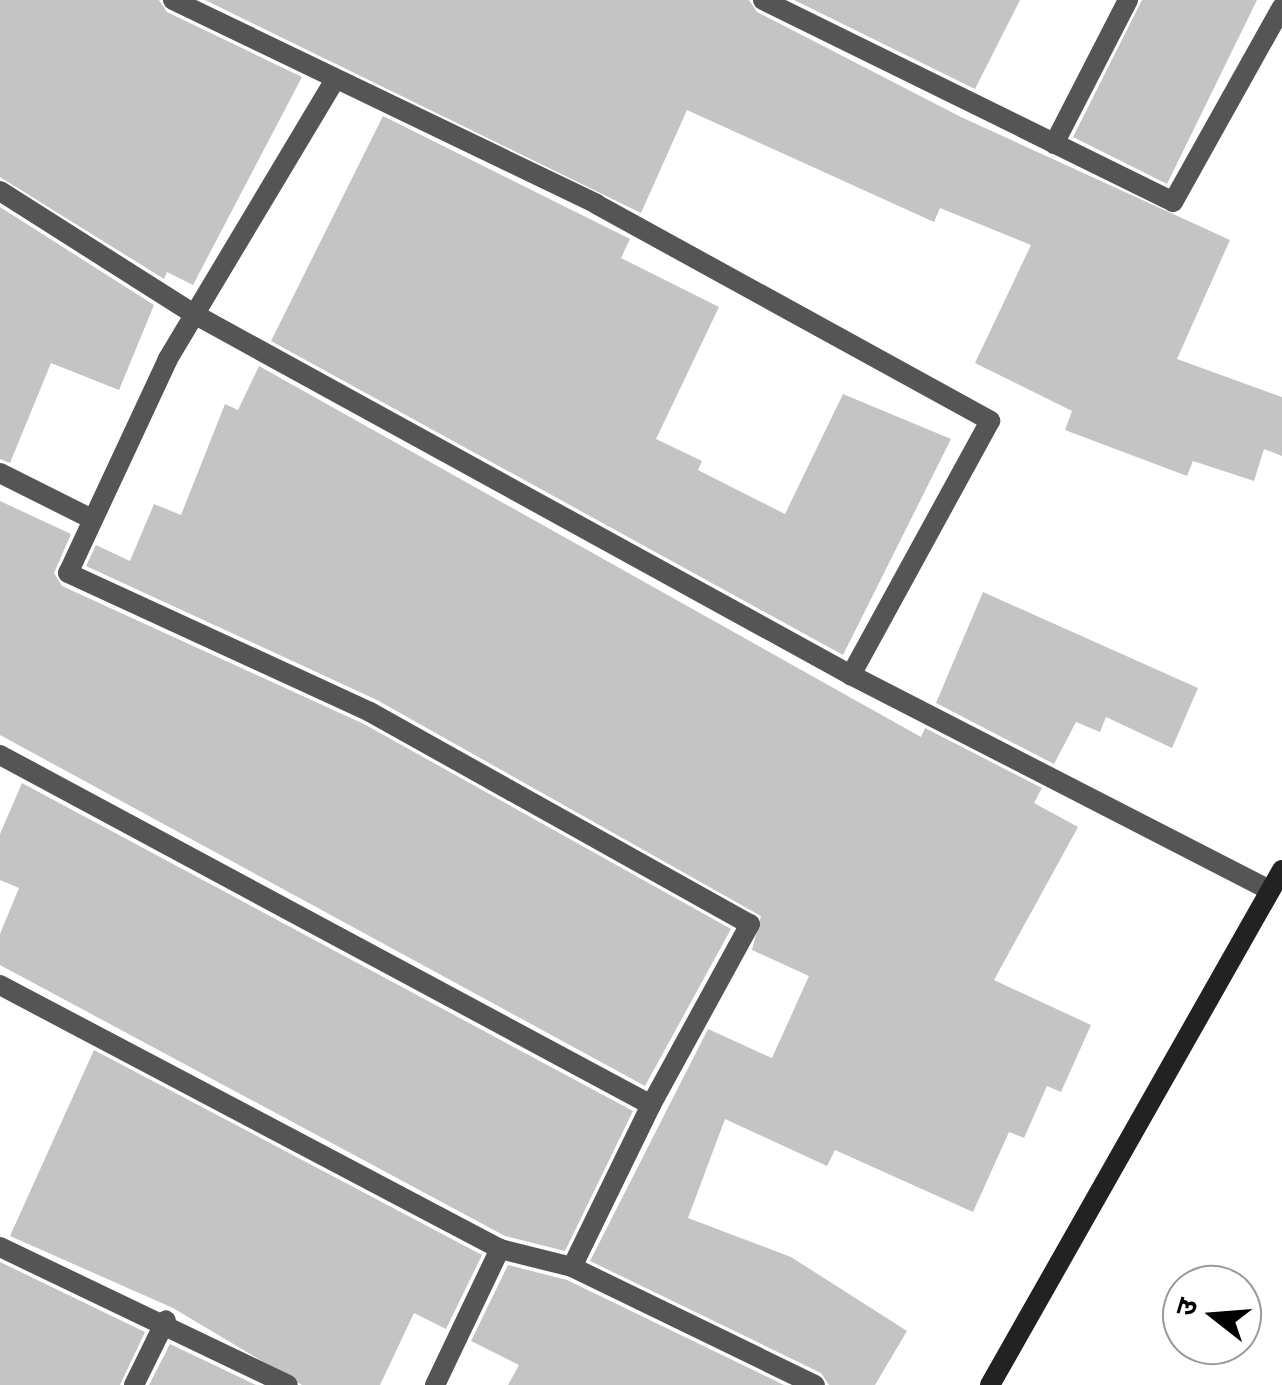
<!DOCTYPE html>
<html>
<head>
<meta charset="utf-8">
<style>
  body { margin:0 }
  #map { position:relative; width:1282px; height:1385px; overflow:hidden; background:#fff; font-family:"Noto Sans","Noto Sans Devanagari",sans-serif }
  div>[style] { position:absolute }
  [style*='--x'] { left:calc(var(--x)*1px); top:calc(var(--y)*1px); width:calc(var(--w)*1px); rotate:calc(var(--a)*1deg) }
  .building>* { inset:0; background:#c4c4c4 }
  .street>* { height:20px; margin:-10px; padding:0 10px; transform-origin:10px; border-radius:10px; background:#555 }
  .secondary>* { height:20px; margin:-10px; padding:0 10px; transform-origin:10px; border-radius:10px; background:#222 }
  span { translate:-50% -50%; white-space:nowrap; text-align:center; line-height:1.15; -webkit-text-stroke:9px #fff; paint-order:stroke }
  .north { position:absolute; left:1162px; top:1265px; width:100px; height:100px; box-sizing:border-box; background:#fff; border:2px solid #999; border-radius:50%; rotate:287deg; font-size:28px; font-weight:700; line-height:40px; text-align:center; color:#000 }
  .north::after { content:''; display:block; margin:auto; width:35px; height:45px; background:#000; clip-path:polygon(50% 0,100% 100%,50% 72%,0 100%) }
</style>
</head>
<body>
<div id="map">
  <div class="building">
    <div style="clip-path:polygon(0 0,159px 0,167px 12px,302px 77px,193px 285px,167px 272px,164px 279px,0 177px)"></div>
    <div style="clip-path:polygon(205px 0,749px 0,757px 12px,961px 117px,1230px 240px,1177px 359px,1282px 397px,1282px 456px,1264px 449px,1254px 481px,1193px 461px,1187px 476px,1065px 430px,1072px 411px,975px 363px,1031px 245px,940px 208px,934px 222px,687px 110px,641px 213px)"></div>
    <div style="clip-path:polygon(794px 0,1020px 0,975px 89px)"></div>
    <div style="clip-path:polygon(1142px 0,1257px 0,1167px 184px,1073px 137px)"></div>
    <div style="clip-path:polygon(383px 116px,630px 239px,621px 258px,719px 307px,656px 439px,702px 461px,698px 470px,785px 514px,843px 394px,951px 439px,843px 655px,271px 341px)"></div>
    <div style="clip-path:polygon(0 207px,154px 305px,119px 390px,51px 363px,10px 463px,0 459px)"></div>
    <div style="clip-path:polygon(259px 366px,921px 737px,925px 728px,1042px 788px,1034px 803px,1078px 827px,994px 980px,1091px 1025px,1061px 1092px,1047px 1086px,1024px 1138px,1009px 1132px,973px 1212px,835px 1150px,827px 1166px,725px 1119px,688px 1218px,791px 1257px,907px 1331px,875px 1385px,829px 1385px,821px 1373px,590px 1261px,708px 1029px,772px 1058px,809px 976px,752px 950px,761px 916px,377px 700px,86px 566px,96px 545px,130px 561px,154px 504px,181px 515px,225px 404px,238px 410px)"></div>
    <div style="clip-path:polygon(0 501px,71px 534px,54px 573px,62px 586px,364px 724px,731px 929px,645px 1086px,0 735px)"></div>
    <div style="clip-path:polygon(983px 592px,1198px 688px,1172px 748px,1106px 717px,1100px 732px,1076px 722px,1054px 764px,936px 703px)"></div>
    <div style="clip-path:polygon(22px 783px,633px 1111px,565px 1251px,505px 1236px,0 965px,0 934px,19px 888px,0 880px,0 834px)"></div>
    <div style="clip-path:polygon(94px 1050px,482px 1255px,446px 1329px,414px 1313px,380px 1385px,302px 1385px,173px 1308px,10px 1236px)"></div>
    <div style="clip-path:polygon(0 1262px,145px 1332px,120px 1385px,0 1385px)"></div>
    <div style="clip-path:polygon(508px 1265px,567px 1280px,784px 1385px,508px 1385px,519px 1365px,471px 1341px)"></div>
    <div style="clip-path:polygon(170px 1344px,256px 1385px,149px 1385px)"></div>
  </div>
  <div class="street">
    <div style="--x:173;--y:0;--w:470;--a:25.7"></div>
    <div style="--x:596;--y:204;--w:450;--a:28.8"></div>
    <div style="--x:990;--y:421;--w:290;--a:118.7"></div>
    <div style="--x:763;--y:0;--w:457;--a:26.2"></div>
    <div style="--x:1173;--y:202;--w:223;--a:-60.8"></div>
    <div style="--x:333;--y:83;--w:322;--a:120.9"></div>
    <div style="--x:168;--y:359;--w:236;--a:115"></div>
    <div style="--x:68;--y:573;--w:332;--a:24.7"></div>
    <div style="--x:370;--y:712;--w:435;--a:29.2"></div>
    <div style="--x:750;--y:924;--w:206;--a:118.7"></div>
    <div style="--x:1054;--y:144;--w:162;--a:-62.8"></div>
    <div style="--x:0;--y:191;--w:230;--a:32.4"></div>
    <div style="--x:194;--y:314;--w:750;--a:28.79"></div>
    <div style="--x:851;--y:675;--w:471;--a:27.2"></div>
    <div style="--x:0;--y:473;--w:101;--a:26.6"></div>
    <div style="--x:0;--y:755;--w:739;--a:28.26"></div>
    <div style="--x:651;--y:1105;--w:180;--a:116"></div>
    <div style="--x:0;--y:985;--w:565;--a:27.83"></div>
    <div style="--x:500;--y:1249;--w:74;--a:14"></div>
    <div style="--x:572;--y:1267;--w:270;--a:25.9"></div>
    <div style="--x:0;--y:1247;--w:319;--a:25.6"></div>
    <div style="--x:134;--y:1385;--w:72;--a:-63.8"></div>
    <div style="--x:435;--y:1385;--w:151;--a:-64.5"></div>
  </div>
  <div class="secondary">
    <div style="--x:990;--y:1385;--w:592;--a:-60.45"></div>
  </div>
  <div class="north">उ</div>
</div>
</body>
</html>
